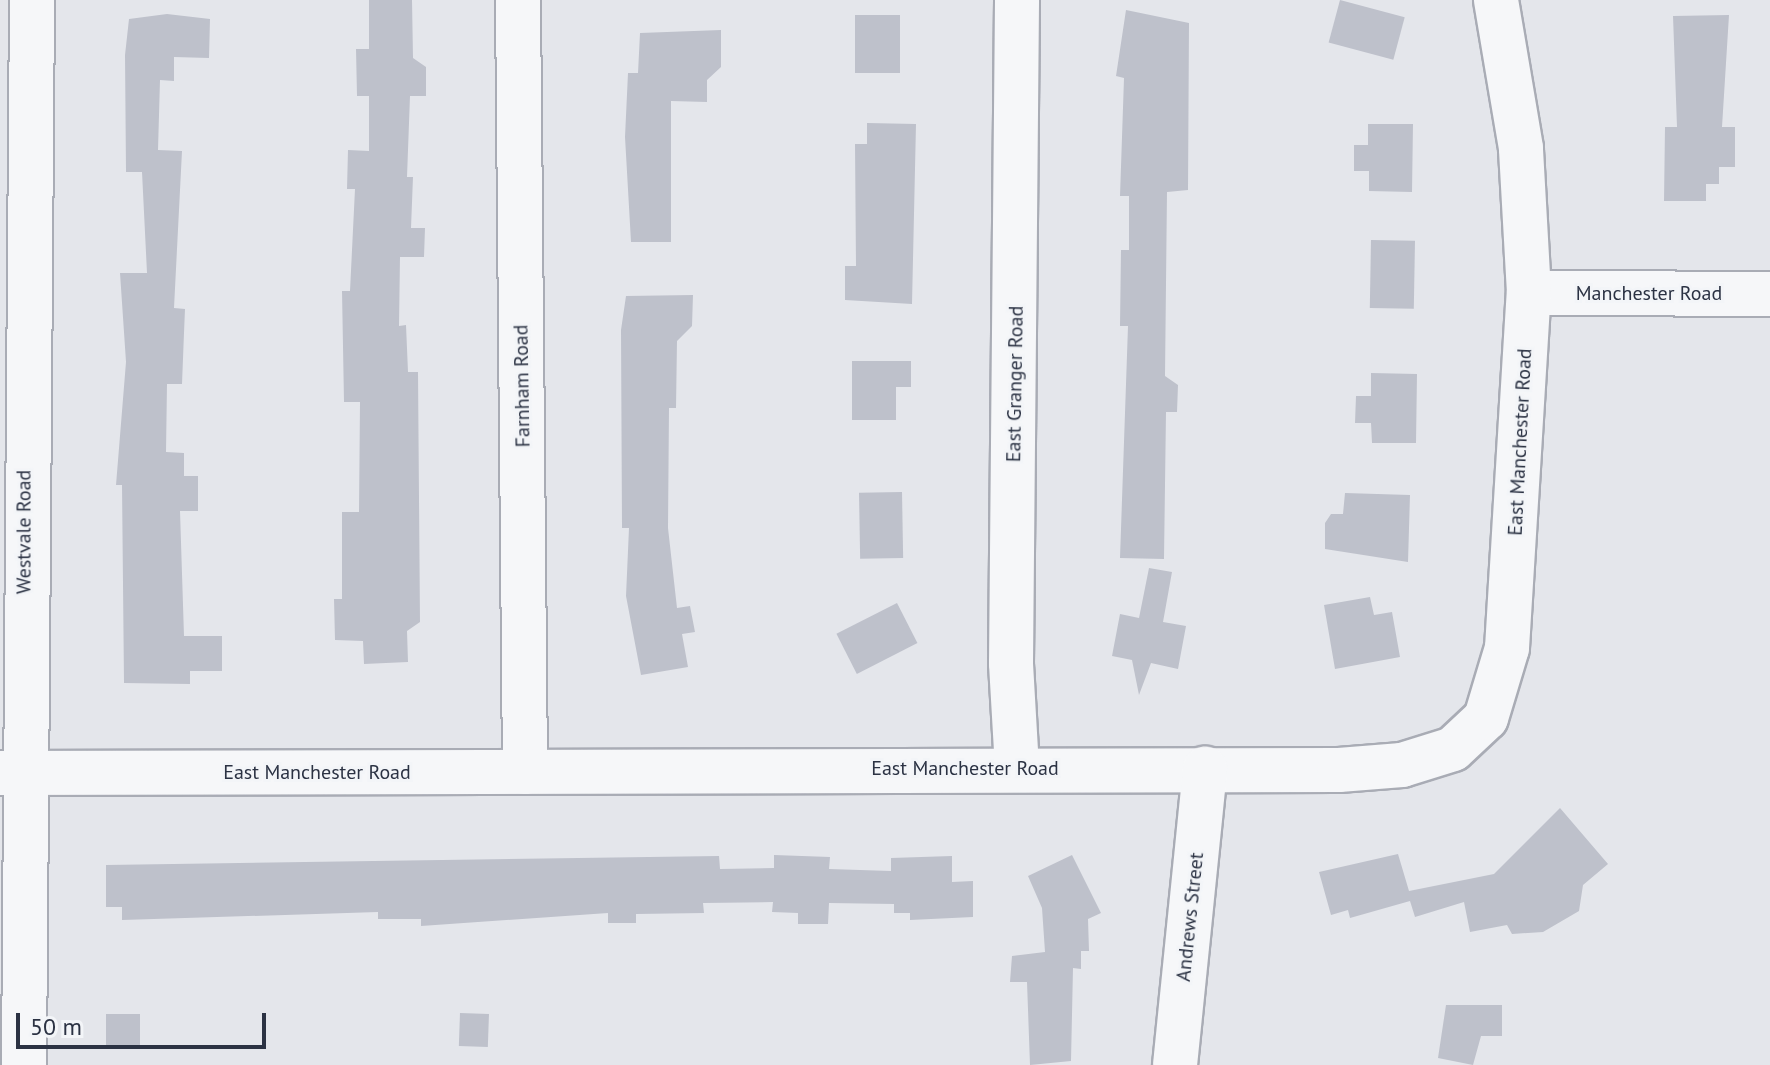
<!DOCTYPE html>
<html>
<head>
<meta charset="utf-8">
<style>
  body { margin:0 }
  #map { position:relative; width:1770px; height:1065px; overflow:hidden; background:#e4e6eb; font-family:"PT Sans",sans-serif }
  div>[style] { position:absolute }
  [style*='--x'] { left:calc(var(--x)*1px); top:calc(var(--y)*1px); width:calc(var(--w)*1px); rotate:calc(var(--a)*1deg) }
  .building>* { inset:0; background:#bec1cb; transform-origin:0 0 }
  .roads { filter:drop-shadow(2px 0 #a9acb5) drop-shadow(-2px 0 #a9acb5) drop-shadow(0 2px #a9acb5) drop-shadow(0 -2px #a9acb5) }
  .minor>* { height:44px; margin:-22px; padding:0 22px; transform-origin:22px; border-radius:22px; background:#f6f7f9 }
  span { translate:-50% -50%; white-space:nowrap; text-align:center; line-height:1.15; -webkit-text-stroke:6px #f3f5f8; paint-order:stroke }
  .street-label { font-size:20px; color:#2b3243 }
  .scale { position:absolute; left:16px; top:1013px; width:250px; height:36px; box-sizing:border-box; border:4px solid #2b3243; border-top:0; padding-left:10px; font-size:24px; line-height:28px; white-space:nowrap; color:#2b3243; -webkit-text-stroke:6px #f3f5f8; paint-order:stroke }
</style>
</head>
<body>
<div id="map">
  <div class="building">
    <div style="clip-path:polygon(369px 0,412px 0,413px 58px,426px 67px,426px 96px,410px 96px,407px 177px,413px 177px,411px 228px,425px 228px,424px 257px,400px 257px,399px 326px,406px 325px,408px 372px,418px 372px,420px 622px,407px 631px,408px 662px,364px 664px,363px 641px,335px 640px,334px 599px,342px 599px,342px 512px,359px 512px,360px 402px,344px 402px,342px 291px,350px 291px,355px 189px,347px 189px,348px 150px,369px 151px,369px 96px,357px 96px,356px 49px,369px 49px)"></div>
    <div style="left:1340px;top:0;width:67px;height:44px;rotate:15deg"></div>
    <div style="clip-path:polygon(1126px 10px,1189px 23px,1188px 190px,1167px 192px,1165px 376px,1178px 385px,1177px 412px,1166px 412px,1164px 559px,1120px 558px,1128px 326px,1120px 326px,1121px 250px,1129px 250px,1129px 196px,1120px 196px,1124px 78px,1116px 76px)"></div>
    <div style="clip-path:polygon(167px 14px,210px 19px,209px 58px,174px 57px,174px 81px,160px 80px,158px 150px,182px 151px,174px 308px,185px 309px,184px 333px,182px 384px,167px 384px,166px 452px,184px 453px,184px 476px,198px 476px,198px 511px,180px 511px,184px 636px,222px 636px,222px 671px,190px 671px,190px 684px,124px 683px,122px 485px,116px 485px,126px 362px,120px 273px,147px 273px,142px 172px,126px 172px,125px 55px,129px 19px)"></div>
    <div style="left:855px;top:15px;width:45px;height:58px"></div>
    <div style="clip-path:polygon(1729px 15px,1722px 127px,1735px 127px,1735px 167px,1719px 167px,1719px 184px,1706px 184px,1706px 201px,1664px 201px,1665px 127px,1677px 127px,1673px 16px)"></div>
    <div style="clip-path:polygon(721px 30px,721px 67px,707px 80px,707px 102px,671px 101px,671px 242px,631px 242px,625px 137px,628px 73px,638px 73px,640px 33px)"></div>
    <div style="clip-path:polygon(867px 123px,916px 124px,912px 304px,845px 300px,845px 266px,856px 266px,855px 144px,867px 144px)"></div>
    <div style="clip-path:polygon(1368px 124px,1413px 124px,1412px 192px,1369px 191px,1369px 171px,1354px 171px,1354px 145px,1368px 145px)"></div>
    <div style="left:1371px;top:240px;width:44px;height:68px;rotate:1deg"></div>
    <div style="clip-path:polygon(693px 295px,692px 326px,677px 341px,676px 408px,669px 408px,668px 528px,677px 608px,690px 606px,695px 632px,682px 634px,688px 667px,641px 675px,626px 596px,629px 528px,622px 528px,621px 330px,626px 296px)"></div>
    <div style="clip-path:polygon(852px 361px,911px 361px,911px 387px,896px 387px,896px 420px,852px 420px)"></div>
    <div style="clip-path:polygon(1371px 373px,1417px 374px,1416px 443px,1372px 443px,1371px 423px,1355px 423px,1356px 396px,1371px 396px)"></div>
    <div style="left:902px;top:492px;width:66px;height:43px;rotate:89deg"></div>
    <div style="clip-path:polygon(1345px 493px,1410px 495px,1408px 562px,1325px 549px,1325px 523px,1331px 514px,1343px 514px)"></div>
    <div style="clip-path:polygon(1149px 568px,1172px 572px,1163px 622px,1186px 626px,1178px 669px,1151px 663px,1139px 695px,1132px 660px,1112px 656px,1120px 614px,1139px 618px)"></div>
    <div style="clip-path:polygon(1370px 597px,1374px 615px,1392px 612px,1400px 657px,1335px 669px,1324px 605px)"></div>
    <div style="left:897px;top:603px;width:45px;height:68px;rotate:63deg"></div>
    <div style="clip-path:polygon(1560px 808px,1608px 864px,1583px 885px,1579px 911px,1543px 932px,1512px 934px,1507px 925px,1470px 932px,1464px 902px,1415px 917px,1410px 901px,1350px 918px,1348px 910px,1331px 915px,1319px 872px,1398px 854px,1409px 891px,1494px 874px)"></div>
    <div style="clip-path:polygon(774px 855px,830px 857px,829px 869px,891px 871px,891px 858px,952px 856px,952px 882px,973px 881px,973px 917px,910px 920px,910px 913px,894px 913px,894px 904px,829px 903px,828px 924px,798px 924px,798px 913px,772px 912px,773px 902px,703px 903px,704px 913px,636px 914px,636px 923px,608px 923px,608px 913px,421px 926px,421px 919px,378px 919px,378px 912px,122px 920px,122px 907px,106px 907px,106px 865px,719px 856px,720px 869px,774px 868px)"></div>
    <div style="clip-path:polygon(1072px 855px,1101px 913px,1088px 919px,1089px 951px,1081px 951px,1081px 969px,1073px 968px,1071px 1061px,1030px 1065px,1027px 982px,1010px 982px,1012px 956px,1045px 952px,1042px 908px,1028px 876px)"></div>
    <div style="clip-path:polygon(1446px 1005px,1502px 1005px,1502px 1036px,1481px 1036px,1473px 1065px,1438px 1058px)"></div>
    <div style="left:460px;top:1013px;width:29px;height:33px;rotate:2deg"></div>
    <div style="left:106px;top:1014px;width:34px;height:32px"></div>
  </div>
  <div class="roads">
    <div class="minor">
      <div style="--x:518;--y:0;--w:772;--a:89.48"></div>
      <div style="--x:1529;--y:293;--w:241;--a:0.2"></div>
      <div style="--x:1017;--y:768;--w:105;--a:-93.3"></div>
      <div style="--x:1011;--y:663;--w:663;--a:-89.48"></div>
      <div style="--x:0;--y:773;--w:1339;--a:-0.13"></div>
      <div style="--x:1339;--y:770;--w:63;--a:-4.5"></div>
      <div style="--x:1402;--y:765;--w:53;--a:-17.4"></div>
      <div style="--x:1453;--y:749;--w:45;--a:-43.2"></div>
      <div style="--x:1486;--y:718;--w:73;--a:-73.3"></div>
      <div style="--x:1507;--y:648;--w:356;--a:-86.5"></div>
      <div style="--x:1529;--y:293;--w:145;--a:-93.2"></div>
      <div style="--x:1521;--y:148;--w:150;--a:-99.6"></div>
      <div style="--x:24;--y:1065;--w:1065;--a:-89.57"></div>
      <div style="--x:1175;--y:1065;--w:298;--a:-84.2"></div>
    </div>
  </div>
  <div class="street-label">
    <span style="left:1649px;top:293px">Manchester Road</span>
    <span style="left:1015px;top:384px;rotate:-89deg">East Granger Road</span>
    <span style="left:522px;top:386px;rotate:-91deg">Farnham Road</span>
    <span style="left:1520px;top:442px;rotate:-87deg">East Manchester Road</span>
    <span style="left:24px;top:532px;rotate:-90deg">Westvale Road</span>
    <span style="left:965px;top:768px">East Manchester Road</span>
    <span style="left:317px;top:772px">East Manchester Road</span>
    <span style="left:1190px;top:917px;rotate:-84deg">Andrews Street</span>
  </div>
  <div class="scale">50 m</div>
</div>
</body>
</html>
